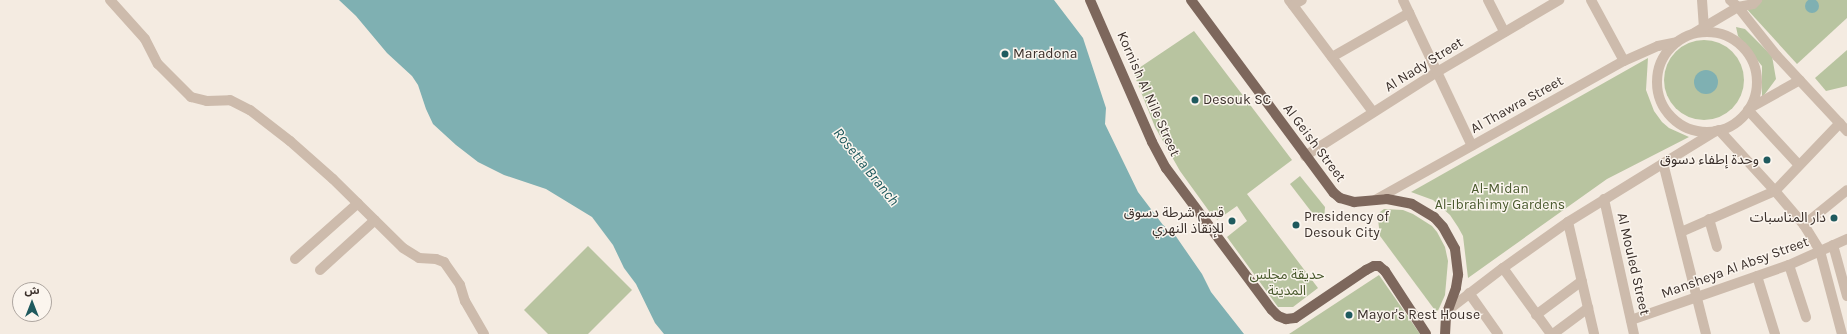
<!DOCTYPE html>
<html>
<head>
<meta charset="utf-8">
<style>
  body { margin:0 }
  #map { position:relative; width:1847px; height:334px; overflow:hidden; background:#f4ebe1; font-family:Karla,"Noto Sans Arabic",sans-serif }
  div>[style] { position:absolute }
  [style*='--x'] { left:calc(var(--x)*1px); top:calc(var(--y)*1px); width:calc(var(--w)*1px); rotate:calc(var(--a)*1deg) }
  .green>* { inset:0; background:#b8c4a0 }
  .round { border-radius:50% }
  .water>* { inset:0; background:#7fb0b2 }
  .minor>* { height:10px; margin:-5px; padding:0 5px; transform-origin:5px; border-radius:5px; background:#cdbbac }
  .minor>.ring { margin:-5px; padding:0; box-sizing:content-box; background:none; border:10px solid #cdbbac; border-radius:50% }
  .major>* { height:10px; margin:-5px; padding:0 5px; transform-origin:5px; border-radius:5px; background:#7d675c }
  .dots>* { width:11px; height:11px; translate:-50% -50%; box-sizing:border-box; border:2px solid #fbf5ee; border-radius:50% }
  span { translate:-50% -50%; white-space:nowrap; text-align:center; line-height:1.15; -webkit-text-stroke:3px #fbf5ee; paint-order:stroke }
  .poi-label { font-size:14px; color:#3b302b }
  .left { translate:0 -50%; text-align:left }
  .right { translate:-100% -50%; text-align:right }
  .street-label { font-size:14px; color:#3b302b }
  .park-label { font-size:14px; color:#4a5a2e }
  .water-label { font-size:15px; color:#1f5a5e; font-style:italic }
  .north { position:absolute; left:12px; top:282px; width:40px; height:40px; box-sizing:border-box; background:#fbf5ee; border:1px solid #aea6a0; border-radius:50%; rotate:0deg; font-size:11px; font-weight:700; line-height:16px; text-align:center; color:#3b302b }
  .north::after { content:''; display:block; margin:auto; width:14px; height:18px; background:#1f5a5e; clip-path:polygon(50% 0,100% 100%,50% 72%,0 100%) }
</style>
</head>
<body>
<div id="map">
  <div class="green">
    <div style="clip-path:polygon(1752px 0,1847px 0,1847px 18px,1797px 64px,1745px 7px)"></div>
    <div style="clip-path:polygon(1736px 27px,1745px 29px,1772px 56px,1776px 79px,1762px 98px,1762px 66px,1738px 36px)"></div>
    <div style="clip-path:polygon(1194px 31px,1292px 160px,1247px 194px,1318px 288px,1293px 307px,1278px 307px,1227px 237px,1247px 221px,1237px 206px,1217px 220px,1216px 217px,1214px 218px,1180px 171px,1155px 127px,1133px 72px)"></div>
    <div class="round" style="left:1664px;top:40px;width:80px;height:80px"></div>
    <div style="clip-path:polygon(1847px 50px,1847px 86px,1826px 91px,1815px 78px)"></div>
    <div style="clip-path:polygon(1648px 58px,1646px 90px,1654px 111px,1662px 122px,1669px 128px,1689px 137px,1607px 179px,1468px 278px,1463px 236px,1458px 227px,1450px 215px,1433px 200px,1411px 192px)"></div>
    <div style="clip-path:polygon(1300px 176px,1325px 207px,1324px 220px,1320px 223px,1290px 184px)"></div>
    <div style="clip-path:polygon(1384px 209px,1403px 210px,1413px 214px,1432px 226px,1437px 232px,1445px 247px,1448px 261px,1445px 295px,1437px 313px,1380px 236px,1378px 219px,1380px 212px)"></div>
    <div style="clip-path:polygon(588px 246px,632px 290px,588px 334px,548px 334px,524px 310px)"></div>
    <div style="clip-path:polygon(1379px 275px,1420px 334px,1289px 334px)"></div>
  </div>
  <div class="water">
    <div class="round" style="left:1805px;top:-1px;width:14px;height:14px"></div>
    <div style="clip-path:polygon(339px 0,1054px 0,1083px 38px,1106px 108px,1105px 124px,1138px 192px,1163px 225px,1175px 235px,1202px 274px,1211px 292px,1244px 334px,664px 334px,655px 323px,636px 284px,624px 268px,613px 245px,592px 217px,546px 189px,504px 175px,478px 162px,456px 145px,433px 124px,426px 109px,418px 85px,412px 76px,387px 53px,356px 16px)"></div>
    <div class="round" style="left:1694px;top:70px;width:24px;height:24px"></div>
  </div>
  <div class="minor">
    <div style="--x:110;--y:0;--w:52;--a:48.1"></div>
    <div style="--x:145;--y:39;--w:28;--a:63"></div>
    <div style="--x:158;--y:64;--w:47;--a:45"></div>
    <div style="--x:191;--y:97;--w:16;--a:14"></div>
    <div style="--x:207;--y:101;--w:23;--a:-2"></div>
    <div style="--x:230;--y:100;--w:22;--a:27"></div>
    <div style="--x:250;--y:110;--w:51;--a:37.8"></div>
    <div style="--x:290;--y:141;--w:57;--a:41.5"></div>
    <div style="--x:333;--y:179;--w:98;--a:44.6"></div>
    <div style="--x:403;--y:248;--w:19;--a:32"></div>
    <div style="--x:419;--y:258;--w:17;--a:3"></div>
    <div style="--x:436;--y:259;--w:9;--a:21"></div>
    <div style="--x:444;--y:262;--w:28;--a:55"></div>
    <div style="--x:460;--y:285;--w:17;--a:73"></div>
    <div style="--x:465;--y:301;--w:38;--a:60"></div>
    <div style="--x:1289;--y:0;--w:140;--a:53.1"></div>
    <div style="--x:1403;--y:0;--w:161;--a:64.7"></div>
    <div style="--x:1488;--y:0;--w:36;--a:63"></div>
    <div style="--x:1591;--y:0;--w:69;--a:61.6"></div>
    <div style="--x:1702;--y:0;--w:26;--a:86"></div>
    <div style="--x:1730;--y:0;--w:11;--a:41"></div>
    <div style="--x:1738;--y:7;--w:63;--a:51.5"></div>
    <div style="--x:1777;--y:56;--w:103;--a:47"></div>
    <div style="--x:1293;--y:5;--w:10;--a:-29"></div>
    <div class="ring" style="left:1657px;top:32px;width:90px;height:90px"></div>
    <div style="--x:1694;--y:33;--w:51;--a:-30.6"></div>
    <div style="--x:1738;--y:7;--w:15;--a:-11"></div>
    <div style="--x:1753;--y:4;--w:6;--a:-45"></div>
    <div style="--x:1332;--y:57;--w:89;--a:-29.7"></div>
    <div style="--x:1750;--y:108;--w:57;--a:-29.2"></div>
    <div style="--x:1748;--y:110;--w:75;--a:47.2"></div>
    <div style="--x:1719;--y:130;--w:83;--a:47.4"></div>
    <div style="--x:1775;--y:191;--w:45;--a:49.5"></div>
    <div style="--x:1804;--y:225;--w:31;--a:58"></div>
    <div style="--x:1820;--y:251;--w:86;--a:75.2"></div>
    <div style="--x:1305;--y:156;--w:156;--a:-32.5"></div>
    <div style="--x:1437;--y:72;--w:142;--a:-30.5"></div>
    <div style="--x:1663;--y:163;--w:176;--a:75.9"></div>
    <div style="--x:1604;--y:199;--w:138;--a:77.5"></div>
    <div style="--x:1375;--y:200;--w:285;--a:-29.2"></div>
    <div style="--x:1624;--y:61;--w:37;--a:-24"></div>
    <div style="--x:1658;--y:46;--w:19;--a:-12"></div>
    <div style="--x:1709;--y:219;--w:29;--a:74"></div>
    <div style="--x:1568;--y:222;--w:115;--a:76.9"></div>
    <div style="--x:1804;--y:225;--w:55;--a:-39.1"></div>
    <div style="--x:1681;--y:232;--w:103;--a:-23.6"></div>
    <div style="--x:1775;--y:191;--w:94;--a:-46.3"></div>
    <div style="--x:1833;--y:245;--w:53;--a:74.6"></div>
    <div style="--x:295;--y:259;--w:84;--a:-41.6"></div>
    <div style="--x:1789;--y:265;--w:55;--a:71.9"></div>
    <div style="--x:1503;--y:268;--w:82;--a:54"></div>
    <div style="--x:320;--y:270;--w:74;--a:-42.3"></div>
    <div style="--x:1757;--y:276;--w:61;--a:72.8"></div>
    <div style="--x:1469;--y:293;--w:50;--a:54.7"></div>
    <div style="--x:1448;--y:310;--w:69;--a:-37.4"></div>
    <div style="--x:1503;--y:268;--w:80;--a:-35.3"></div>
    <div style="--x:1568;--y:222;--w:174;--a:-31.6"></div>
    <div style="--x:1536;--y:315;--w:57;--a:-36.5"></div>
    <div style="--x:1631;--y:320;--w:167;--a:-19.2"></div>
    <div style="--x:1789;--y:265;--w:64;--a:-24.1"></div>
    <div style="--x:1553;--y:334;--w:44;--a:-36.6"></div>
  </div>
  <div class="major">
    <div style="--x:1090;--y:0;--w:155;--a:66.4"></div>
    <div style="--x:1152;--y:142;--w:30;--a:62"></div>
    <div style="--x:1166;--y:168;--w:177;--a:53.3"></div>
    <div style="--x:1272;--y:310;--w:8;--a:45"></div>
    <div style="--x:1278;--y:316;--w:9;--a:21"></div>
    <div style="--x:1286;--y:319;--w:9;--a:-6"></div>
    <div style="--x:1295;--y:318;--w:86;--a:-34.1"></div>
    <div style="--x:1366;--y:270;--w:9;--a:-27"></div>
    <div style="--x:1374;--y:266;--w:5;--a:0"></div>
    <div style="--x:1379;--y:266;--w:8;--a:40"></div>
    <div style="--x:1385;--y:271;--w:75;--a:56.9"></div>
    <div style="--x:1191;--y:0;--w:240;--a:53.5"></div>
    <div style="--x:1334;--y:193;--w:8;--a:40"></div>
    <div style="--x:1340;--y:198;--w:15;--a:16"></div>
    <div style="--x:1354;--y:202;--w:33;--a:-5"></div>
    <div style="--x:1387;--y:199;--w:25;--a:11"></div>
    <div style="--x:1412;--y:204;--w:26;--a:31"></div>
    <div style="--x:1434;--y:217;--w:13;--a:48"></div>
    <div style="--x:1443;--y:227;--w:25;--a:61"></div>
    <div style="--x:1455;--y:249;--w:26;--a:83"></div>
    <div style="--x:1458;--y:275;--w:13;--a:99"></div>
    <div style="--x:1456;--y:288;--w:30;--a:110"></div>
    <div style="--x:1446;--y:316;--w:18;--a:93"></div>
  </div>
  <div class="dots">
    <div style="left:1005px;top:54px;background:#1f5a5e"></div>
    <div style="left:1195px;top:100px;background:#1f5a5e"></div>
    <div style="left:1767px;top:160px;background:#1f5a5e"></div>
    <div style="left:1834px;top:218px;background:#1f5a5e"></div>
    <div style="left:1232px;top:221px;background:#1f5a5e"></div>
    <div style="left:1296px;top:225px;background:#1f5a5e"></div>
    <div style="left:1349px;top:315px;background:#1f5a5e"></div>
  </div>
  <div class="poi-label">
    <span class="left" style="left:1013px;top:54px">Maradona</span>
    <span class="left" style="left:1203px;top:100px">Desouk SC</span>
    <span class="right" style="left:1759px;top:160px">وحدة إطفاء دسوق</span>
    <span class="right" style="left:1224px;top:221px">قسم شرطة دسوق<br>للإنقاذ النهري</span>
    <span class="left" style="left:1304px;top:225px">Presidency of<br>Desouk City</span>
    <span class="right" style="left:1826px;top:218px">دار المناسبات</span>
    <span class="left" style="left:1357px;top:315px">Mayor's Rest House</span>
  </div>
  <div class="street-label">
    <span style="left:1424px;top:65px;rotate:-32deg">Al Nady Street</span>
    <span style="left:1148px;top:94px;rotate:66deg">Kornish Al Nile Street</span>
    <span style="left:1517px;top:105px;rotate:-29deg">Al Thawra Street</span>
    <span style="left:1314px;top:143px;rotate:53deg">Al Geish Street</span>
    <span style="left:1633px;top:264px;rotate:77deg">Al Mouled Street</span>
    <span style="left:1735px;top:268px;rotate:-20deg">Mansheya Al Absy Street</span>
  </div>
  <div class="park-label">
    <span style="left:1500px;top:197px">Al-Midan<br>Al-Ibrahimy Gardens</span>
    <span style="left:1287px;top:283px">حديقة مجلس<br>المدينة</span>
  </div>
  <div class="water-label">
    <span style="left:866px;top:167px;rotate:51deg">Rosetta Branch</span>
  </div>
  <div class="north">ش</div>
</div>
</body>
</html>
